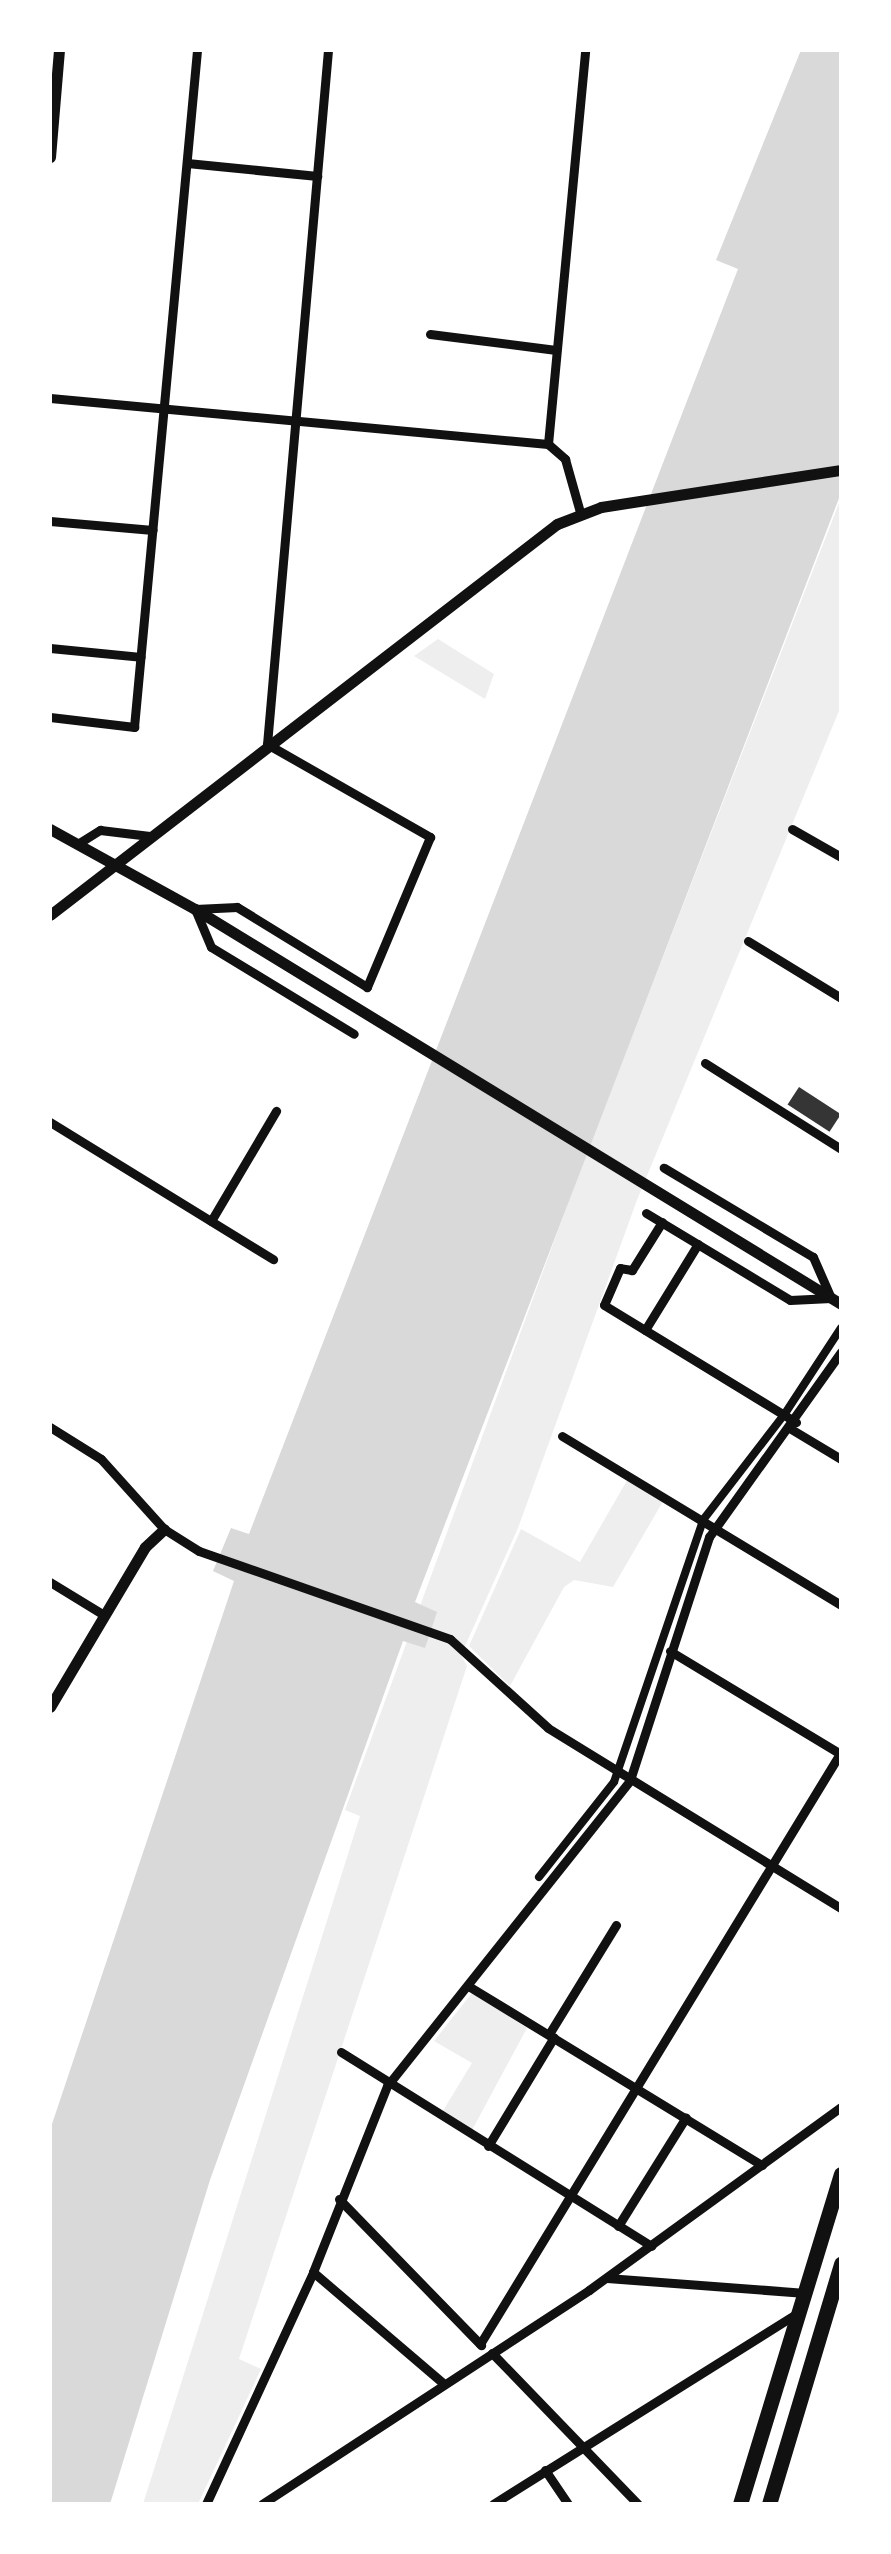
<!DOCTYPE html>
<html>
<head>
<meta charset="utf-8">
<style>
  body { margin:0 }
  #map { position:relative; width:891px; height:2554px; overflow:hidden; background:#fff; font-family:"Golos Text",sans-serif }
  div>[style] { position:absolute }
  [style*='--x'] { left:calc(var(--x)*1px); top:calc(var(--y)*1px); width:calc(var(--w)*1px); rotate:calc(var(--a)*1deg) }
  .green>* { inset:0; background:#eee }
  .water>* { inset:0; background:#d9d9d9 }
  .building>* { inset:0; background:#353535; transform-origin:0 0 }
  .pedestrian>* { height:8px; margin:-4px; padding:0 4px; transform-origin:4px; border-radius:4px; background:#111 }
  .minor>* { height:9px; margin:-4.5px; padding:0 4.5px; transform-origin:4.5px; border-radius:4.5px; background:#111 }
  .tertiary>* { height:11px; margin:-5.5px; padding:0 5.5px; transform-origin:5.5px; border-radius:5.5px; background:#111 }
  .primary>* { height:15px; margin:-7.5px; padding:0 7.5px; transform-origin:7.5px; border-radius:7.5px; background:#111 }
  span { translate:-50% -50%; white-space:nowrap; text-align:center; line-height:1.15; -webkit-text-stroke:10px #fff; paint-order:stroke }
  .frame { position:absolute; inset:0; border:52px solid #fff; pointer-events:none }
</style>
</head>
<body>
<div id="map">
  <div class="green">
    <div style="clip-path:polygon(841px 498px,841px 706px,637px 1200px,518px 1528px,461px 1655px,467px 1666px,239px 2359px,261px 2369px,198px 2504px,143px 2504px,360px 1816px,345px 1810px,578px 1176px)"></div>
    <div style="clip-path:polygon(438px 639px,494px 674px,485px 699px,414px 656px)"></div>
    <div style="clip-path:polygon(629px 1477px,665px 1498px,613px 1587px,574px 1580px,564px 1587px,510px 1686px,469px 1646px,521px 1529px,580px 1562px)"></div>
    <div style="clip-path:polygon(472px 1993px,527px 2028px,471px 2132px,441px 2114px,472px 2063px,434px 2041px)"></div>
  </div>
  <div class="water">
    <div style="clip-path:polygon(801px 50px,841px 50px,841px 493px,415px 1602px,437px 1612px,425px 1648px,403px 1641px,210px 2180px,110px 2504px,50px 2504px,50px 2130px,234px 1581px,213px 1571px,231px 1528px,249px 1534px,738px 269px,716px 260px)"></div>
  </div>
  <div class="building">
    <div style="left:799px;top:1087px;width:50px;height:21px;rotate:33deg"></div>
  </div>
  <div class="pedestrian">
    <div style="--x:539;--y:1877;--w:121;--a:-51.7"></div>
    <div style="--x:614;--y:1782;--w:277;--a:-71.2"></div>
    <div style="--x:703;--y:1520;--w:133;--a:-52.4"></div>
    <div style="--x:784;--y:1415;--w:104;--a:-56.8"></div>
  </div>
  <div class="minor">
    <div style="--x:328;--y:50;--w:697;--a:95.02"></div>
    <div style="--x:267;--y:744;--w:188;--a:29.7"></div>
    <div style="--x:430;--y:837;--w:163;--a:112.8"></div>
    <div style="--x:367;--y:987;--w:153;--a:-148.4"></div>
    <div style="--x:237;--y:907;--w:42;--a:177.3"></div>
    <div style="--x:195;--y:909;--w:41;--a:67.2"></div>
    <div style="--x:211;--y:947;--w:167;--a:31.3"></div>
    <div style="--x:187;--y:163;--w:131;--a:5.7"></div>
    <div style="--x:430;--y:334;--w:127;--a:7.2"></div>
    <div style="--x:50;--y:398;--w:500;--a:5.28"></div>
    <div style="--x:548;--y:444;--w:23;--a:41"></div>
    <div style="--x:565;--y:459;--w:55;--a:74.2"></div>
    <div style="--x:548;--y:444;--w:396;--a:-84.6"></div>
    <div style="--x:50;--y:521;--w:103;--a:5"></div>
    <div style="--x:50;--y:648;--w:91;--a:5.6"></div>
    <div style="--x:50;--y:717;--w:85;--a:6.8"></div>
    <div style="--x:134;--y:727;--w:680;--a:-84.68"></div>
    <div style="--x:792;--y:829;--w:56;--a:29.7"></div>
    <div style="--x:79;--y:843;--w:25;--a:-32"></div>
    <div style="--x:100;--y:830;--w:50;--a:6.8"></div>
    <div style="--x:748;--y:941;--w:109;--a:31.5"></div>
    <div style="--x:705;--y:1063;--w:161;--a:32.3"></div>
    <div style="--x:50;--y:1122;--w:262;--a:31.6"></div>
    <div style="--x:646;--y:1213;--w:168;--a:31.1"></div>
    <div style="--x:790;--y:1300;--w:41;--a:-2.8"></div>
    <div style="--x:831;--y:1298;--w:45;--a:-113.7"></div>
    <div style="--x:813;--y:1257;--w:174;--a:-149.1"></div>
    <div style="--x:211;--y:1221;--w:128;--a:-59.4"></div>
    <div style="--x:662;--y:1222;--w:57;--a:122"></div>
    <div style="--x:632;--y:1270;--w:12;--a:-171"></div>
    <div style="--x:620;--y:1268;--w:40;--a:113.4"></div>
    <div style="--x:604;--y:1305;--w:225;--a:31.4"></div>
    <div style="--x:645;--y:1330;--w:101;--a:-58.4"></div>
    <div style="--x:50;--y:1427;--w:60;--a:32.1"></div>
    <div style="--x:101;--y:1459;--w:94;--a:48"></div>
    <div style="--x:164;--y:1529;--w:41;--a:32.2"></div>
    <div style="--x:199;--y:1551;--w:266;--a:19.3"></div>
    <div style="--x:450;--y:1639;--w:132;--a:42.2"></div>
    <div style="--x:548;--y:1728;--w:344;--a:31.6"></div>
    <div style="--x:791;--y:1429;--w:58;--a:31"></div>
    <div style="--x:562;--y:1436;--w:326;--a:31.2"></div>
    <div style="--x:50;--y:1582;--w:63;--a:31.4"></div>
    <div style="--x:670;--y:1651;--w:200;--a:31.1"></div>
    <div style="--x:470;--y:1987;--w:342;--a:31.4"></div>
    <div style="--x:549;--y:2034;--w:128;--a:-58.4"></div>
    <div style="--x:341;--y:2052;--w:366;--a:32"></div>
    <div style="--x:488;--y:2146;--w:127;--a:-58.8"></div>
    <div style="--x:339;--y:2199;--w:204;--a:45.8"></div>
    <div style="--x:618;--y:2226;--w:128;--a:-58"></div>
    <div style="--x:313;--y:2272;--w:172;--a:40.5"></div>
    <div style="--x:607;--y:2278;--w:199;--a:4.3"></div>
    <div style="--x:480;--y:2344;--w:693;--a:-58.63"></div>
    <div style="--x:492;--y:2353;--w:210;--a:46"></div>
    <div style="--x:545;--y:2470;--w:41;--a:55.9"></div>
    <div style="--x:206;--y:2504;--w:255;--a:-65.2"></div>
    <div style="--x:313;--y:2272;--w:200;--a:-68.3"></div>
    <div style="--x:387;--y:2086;--w:391;--a:-51.5"></div>
    <div style="--x:630;--y:1780;--w:256;--a:-72"></div>
    <div style="--x:709;--y:1537;--w:227;--a:-54.5"></div>
    <div style="--x:262;--y:2504;--w:391;--a:-33.2"></div>
    <div style="--x:589;--y:2290;--w:311;--a:-36"></div>
    <div style="--x:493;--y:2504;--w:359;--a:-32.1"></div>
  </div>
  <div class="tertiary">
    <div style="--x:50;--y:157;--w:107;--a:-85.2"></div>
    <div style="--x:50;--y:829;--w:166;--a:28.9"></div>
    <div style="--x:195;--y:909;--w:757;--a:31.44"></div>
    <div style="--x:50;--y:915;--w:640;--a:-37.64"></div>
    <div style="--x:557;--y:524;--w:47;--a:-21.1"></div>
    <div style="--x:601;--y:507;--w:243;--a:-8.8"></div>
    <div style="--x:50;--y:1707;--w:186;--a:-59.3"></div>
    <div style="--x:145;--y:1547;--w:26;--a:-43"></div>
  </div>
  <div class="primary">
    <div style="--x:740;--y:2504;--w:345;--a:-73"></div>
    <div style="--x:769;--y:2504;--w:251;--a:-73.3"></div>
  </div>
  <div class="frame"></div>
</div>
</body>
</html>
